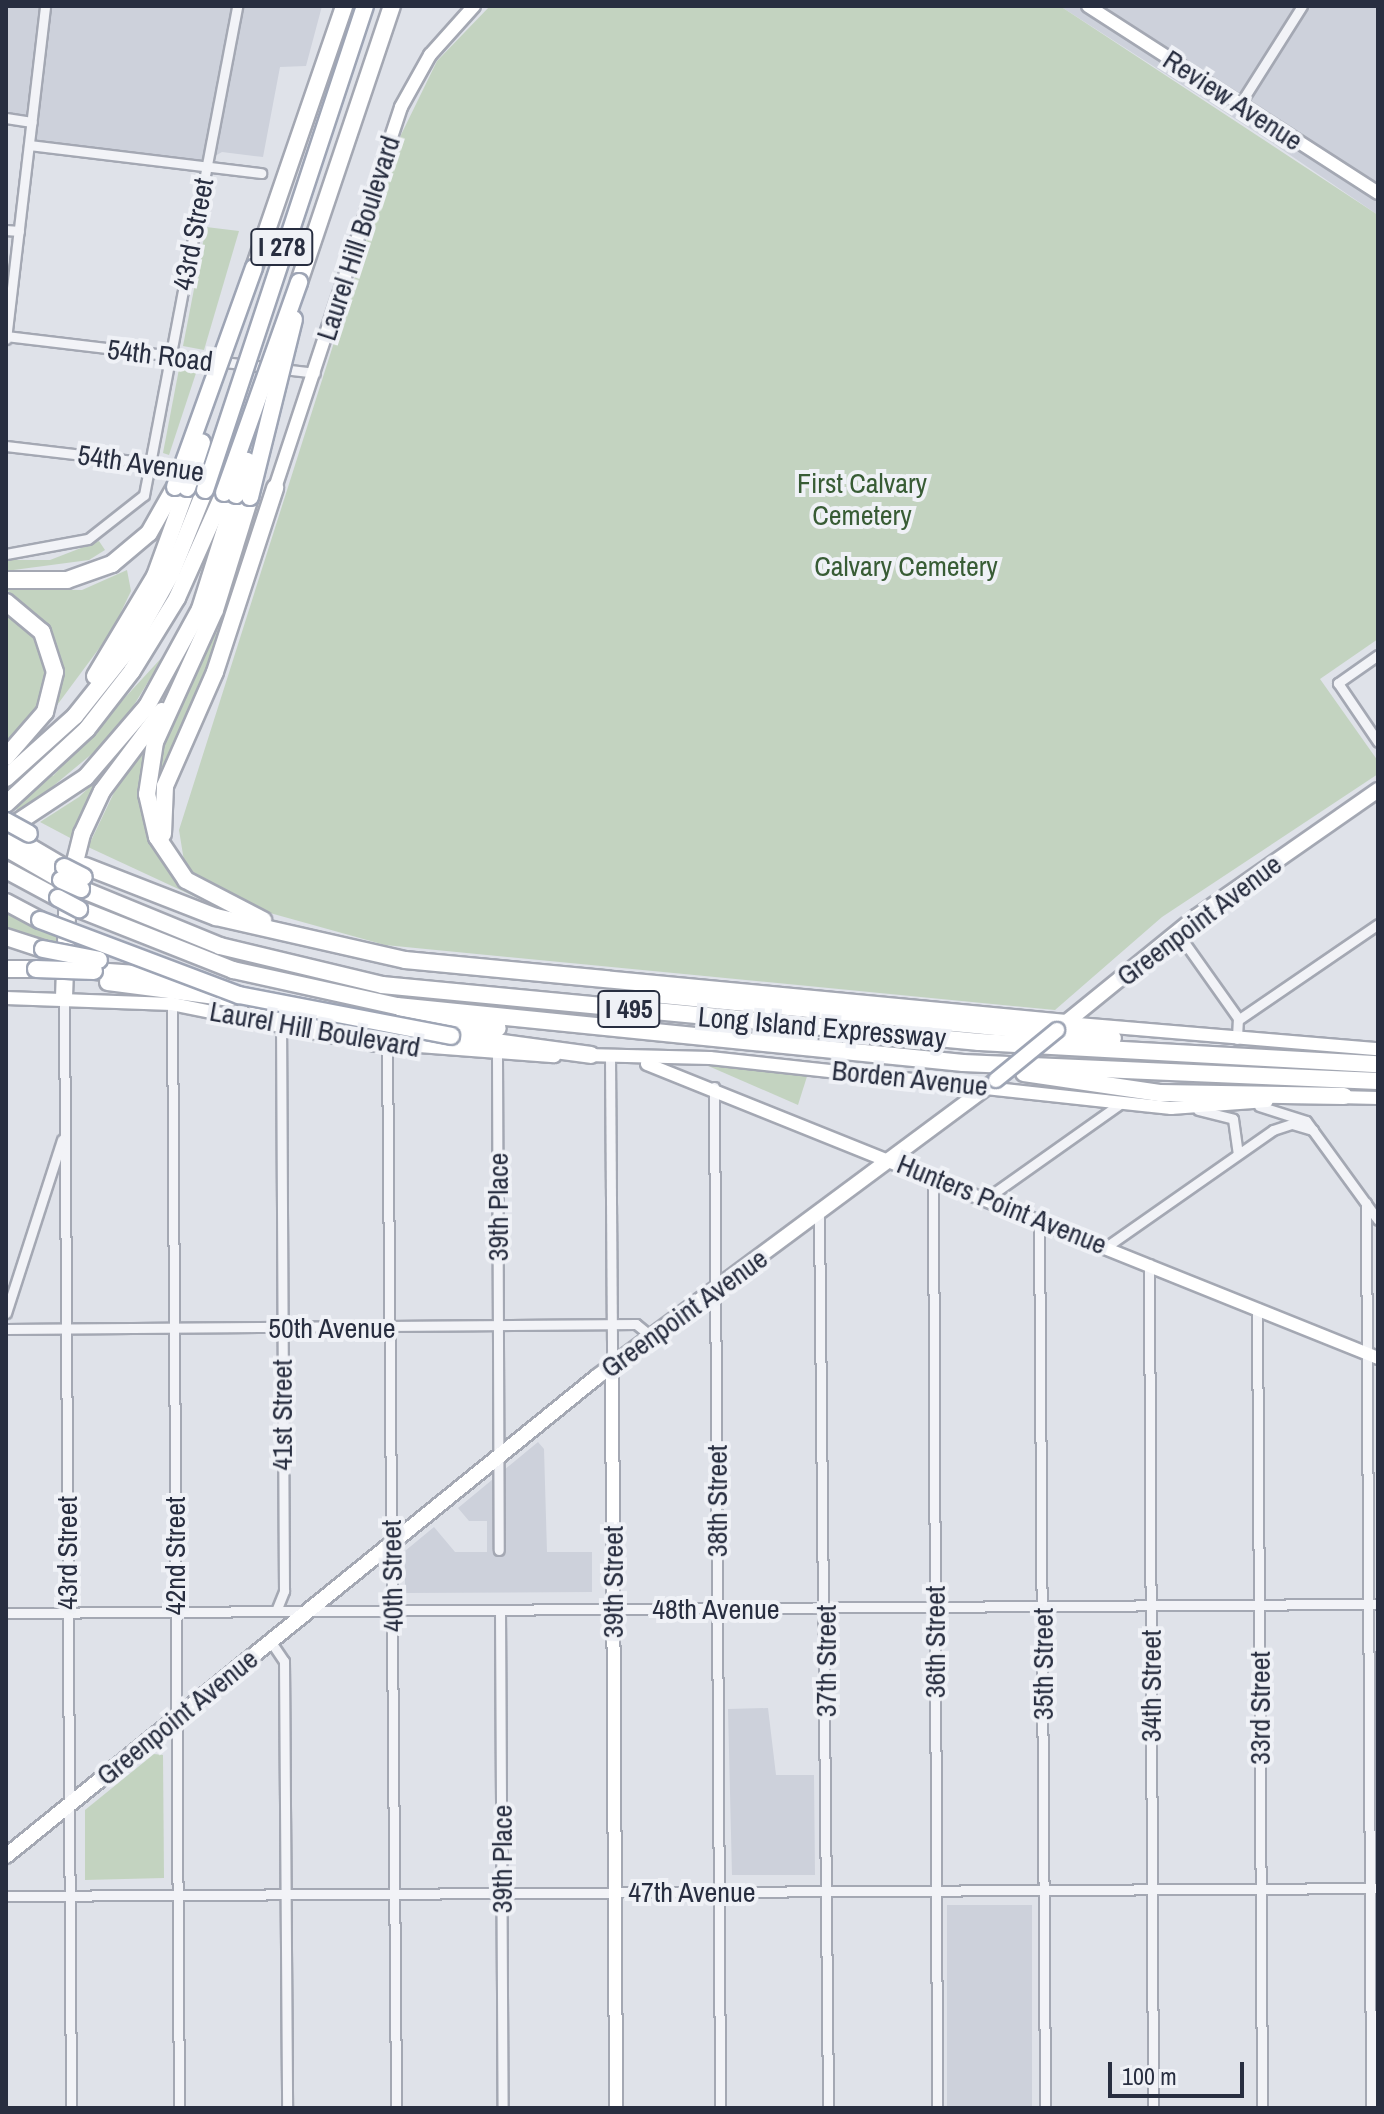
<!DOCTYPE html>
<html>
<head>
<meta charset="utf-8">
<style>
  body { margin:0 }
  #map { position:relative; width:1384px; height:2114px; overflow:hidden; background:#dfe2e9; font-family:"Archivo Narrow",sans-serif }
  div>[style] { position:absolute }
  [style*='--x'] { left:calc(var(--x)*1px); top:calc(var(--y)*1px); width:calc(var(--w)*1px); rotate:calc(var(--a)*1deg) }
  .built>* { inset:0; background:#cdd1db; transform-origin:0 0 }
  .green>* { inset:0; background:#c3d3c0 }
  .roads { filter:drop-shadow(2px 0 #a4a8b3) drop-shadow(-2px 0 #a4a8b3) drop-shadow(0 2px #a4a8b3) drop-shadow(0 -2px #a4a8b3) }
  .street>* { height:9px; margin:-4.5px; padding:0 4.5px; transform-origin:4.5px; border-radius:4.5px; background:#f2f3f7 }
  .secondary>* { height:12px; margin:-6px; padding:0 6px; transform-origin:6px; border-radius:6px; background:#fff }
  .primary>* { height:14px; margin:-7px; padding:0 7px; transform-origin:7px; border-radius:7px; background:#fff }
  .highway>* { height:16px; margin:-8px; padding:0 8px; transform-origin:8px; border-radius:8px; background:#fff }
  .bridges { filter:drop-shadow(2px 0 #9ea5b5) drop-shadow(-2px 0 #9ea5b5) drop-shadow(0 2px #9ea5b5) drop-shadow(0 -2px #9ea5b5) }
  .primary-bridge>* { height:14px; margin:-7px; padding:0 7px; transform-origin:7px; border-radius:7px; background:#fff }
  .highway-bridge>* { height:16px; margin:-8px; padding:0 8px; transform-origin:8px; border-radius:8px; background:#fff }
  span { translate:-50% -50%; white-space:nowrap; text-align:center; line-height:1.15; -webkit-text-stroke:8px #eff1f6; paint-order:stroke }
  .shield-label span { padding:2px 6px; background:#eff1f6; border:2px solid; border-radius:6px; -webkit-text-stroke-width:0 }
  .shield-label { font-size:26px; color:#282e40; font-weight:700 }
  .street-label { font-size:28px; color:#282e40 }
  .park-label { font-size:28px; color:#385c35 }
  .frame { position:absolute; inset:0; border:8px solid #282e40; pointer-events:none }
  .scale { position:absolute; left:1108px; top:2062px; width:136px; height:36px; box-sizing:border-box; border:4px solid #282e40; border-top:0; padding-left:10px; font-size:24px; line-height:28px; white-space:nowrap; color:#282e40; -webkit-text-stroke:6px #eff1f6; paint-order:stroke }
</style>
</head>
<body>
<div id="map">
  <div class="built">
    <div style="clip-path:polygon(6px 6px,322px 6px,306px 66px,280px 67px,263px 157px,222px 152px,197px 166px,29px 145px,32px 122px,6px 118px)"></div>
    <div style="clip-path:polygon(1060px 6px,1378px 6px,1378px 215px,1271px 142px)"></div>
    <div style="clip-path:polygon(538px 1442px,544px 1449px,547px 1552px,592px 1552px,592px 1592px,405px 1593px,405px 1551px,434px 1527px,455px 1552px,487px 1552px,487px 1521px,469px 1521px,458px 1508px)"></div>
    <div style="clip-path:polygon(768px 1708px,776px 1775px,814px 1775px,815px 1875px,732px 1875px,728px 1709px)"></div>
    <div style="left:947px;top:1905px;width:85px;height:203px"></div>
  </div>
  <div class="green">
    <div style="clip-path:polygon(490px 6px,1060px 6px,1378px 215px,1378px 639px,1320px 679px,1378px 761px,1378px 774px,1162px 917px,1055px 1010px,385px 945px,270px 913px,200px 880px,184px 861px,179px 830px,398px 141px,437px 61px)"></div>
    <div style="clip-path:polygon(206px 227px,239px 231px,204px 350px,183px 346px)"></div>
    <div style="clip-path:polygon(179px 369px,197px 370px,169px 455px,163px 453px)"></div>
    <div style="clip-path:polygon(99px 541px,105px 550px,89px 560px,6px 571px,6px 560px,50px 560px)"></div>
    <div style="clip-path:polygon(127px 570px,131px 591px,112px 631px,46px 720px,62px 666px,54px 639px,6px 589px,82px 590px)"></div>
    <div style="clip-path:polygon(6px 610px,33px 631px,45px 658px,47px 691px,12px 747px,53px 776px,165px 654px,117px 733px,22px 812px,6px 805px)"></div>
    <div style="clip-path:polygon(219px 627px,209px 671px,154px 798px,163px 738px)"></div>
    <div style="clip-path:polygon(152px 738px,142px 779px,153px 841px,202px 900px,88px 847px,120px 780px)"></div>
    <div style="clip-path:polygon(103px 774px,74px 840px,40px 822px,79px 797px)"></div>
    <div style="clip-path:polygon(6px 910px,61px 936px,60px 948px,6px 929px)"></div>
    <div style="clip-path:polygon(706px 1065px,768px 1067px,809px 1070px,798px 1105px)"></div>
    <div style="clip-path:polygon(154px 1754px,163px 1755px,164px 1878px,85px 1880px,85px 1810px)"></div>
  </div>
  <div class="roads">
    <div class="street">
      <div style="--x:1240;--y:104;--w:116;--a:-57.7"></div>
      <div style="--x:6;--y:118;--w:26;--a:9"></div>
      <div style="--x:29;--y:145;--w:234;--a:6.9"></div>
      <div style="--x:6;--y:230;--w:13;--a:4"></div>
      <div style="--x:6;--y:336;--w:311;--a:6.8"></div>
      <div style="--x:6;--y:339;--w:335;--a:-83.3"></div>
      <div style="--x:6;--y:446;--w:181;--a:6.7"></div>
      <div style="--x:6;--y:554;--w:83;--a:-10.4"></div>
      <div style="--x:88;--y:539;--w:71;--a:-38.2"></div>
      <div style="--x:144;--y:495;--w:498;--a:-79.2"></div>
      <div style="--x:1378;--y:655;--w:49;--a:145"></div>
      <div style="--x:1338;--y:683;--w:71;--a:55.9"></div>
      <div style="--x:1177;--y:932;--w:105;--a:54.7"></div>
      <div style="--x:1238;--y:1018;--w:21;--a:93"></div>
      <div style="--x:64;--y:997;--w:1111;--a:89.64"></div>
      <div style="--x:172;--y:1004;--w:1104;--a:89.64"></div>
      <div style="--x:1238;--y:1020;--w:170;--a:-34.4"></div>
      <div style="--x:387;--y:1045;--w:1063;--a:89.51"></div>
      <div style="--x:497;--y:1055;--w:495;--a:89.8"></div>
      <div style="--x:610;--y:1057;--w:309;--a:89.6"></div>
      <div style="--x:714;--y:1087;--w:1021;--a:89.66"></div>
      <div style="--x:1259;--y:1106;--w:49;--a:17.7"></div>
      <div style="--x:1306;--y:1121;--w:122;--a:54"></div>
      <div style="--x:1198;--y:1110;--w:36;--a:14"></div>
      <div style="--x:1233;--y:1119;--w:34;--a:82"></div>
      <div style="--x:933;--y:1176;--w:932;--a:89.75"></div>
      <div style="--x:987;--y:1198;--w:164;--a:-35.3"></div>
      <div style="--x:1366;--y:1203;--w:905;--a:89.68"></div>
      <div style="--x:819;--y:1214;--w:894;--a:89.42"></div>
      <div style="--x:1039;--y:1219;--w:889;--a:89.61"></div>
      <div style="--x:1106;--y:1247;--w:204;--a:-35"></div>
      <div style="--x:1273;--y:1130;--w:20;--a:-18"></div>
      <div style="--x:1292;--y:1124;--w:22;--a:16"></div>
      <div style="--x:1149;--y:1264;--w:844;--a:89.73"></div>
      <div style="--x:1257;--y:1308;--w:800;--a:89.64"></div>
      <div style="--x:6;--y:1313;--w:182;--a:-72.1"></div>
      <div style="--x:6;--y:1329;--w:630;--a:-0.45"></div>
      <div style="--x:636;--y:1324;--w:21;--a:39"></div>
      <div style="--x:500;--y:1610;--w:498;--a:89.7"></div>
      <div style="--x:276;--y:1611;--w:22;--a:-68"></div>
      <div style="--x:284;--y:1591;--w:565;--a:-90.3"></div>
      <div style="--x:6;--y:1613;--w:1372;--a:-0.38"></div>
      <div style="--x:271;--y:1642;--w:23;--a:56"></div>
      <div style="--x:284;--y:1661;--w:447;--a:89.6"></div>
      <div style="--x:6;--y:1896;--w:1372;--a:-0.33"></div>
    </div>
    <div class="secondary">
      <div style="--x:1088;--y:6;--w:345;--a:32.8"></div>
      <div style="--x:275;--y:488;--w:401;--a:-71.7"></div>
      <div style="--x:401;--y:107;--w:60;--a:-60.9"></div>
      <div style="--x:430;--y:55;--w:66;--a:-48.1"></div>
      <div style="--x:6;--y:998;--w:166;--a:2.1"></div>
      <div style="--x:172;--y:1004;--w:167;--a:11.4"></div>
      <div style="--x:1066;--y:1023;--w:313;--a:4.8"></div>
      <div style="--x:366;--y:1042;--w:189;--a:4.3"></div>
      <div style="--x:585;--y:1055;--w:125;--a:1.4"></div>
      <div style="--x:710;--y:1058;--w:464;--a:6.2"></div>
      <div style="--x:1171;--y:1108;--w:96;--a:-4.2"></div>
      <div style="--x:647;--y:1064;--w:788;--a:21.91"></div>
      <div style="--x:1337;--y:1097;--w:41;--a:1.4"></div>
      <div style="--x:612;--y:1366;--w:742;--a:89.69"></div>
    </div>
    <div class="primary">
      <div style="--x:1058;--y:1029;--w:178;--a:-39.1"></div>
      <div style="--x:1196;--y:917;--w:222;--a:-34.9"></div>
      <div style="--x:6;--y:1856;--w:762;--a:-39.04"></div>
      <div style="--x:598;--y:1376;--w:496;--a:-36.6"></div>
    </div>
    <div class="highway">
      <div style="--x:254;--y:268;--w:277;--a:-71"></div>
      <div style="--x:299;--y:282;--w:291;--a:-71.4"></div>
      <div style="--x:250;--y:497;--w:118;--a:107.2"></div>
      <div style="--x:215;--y:610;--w:145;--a:114.4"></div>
      <div style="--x:155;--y:742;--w:53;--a:98.7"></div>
      <div style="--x:147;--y:794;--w:44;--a:76.9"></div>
      <div style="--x:157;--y:837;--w:52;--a:56"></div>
      <div style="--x:186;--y:880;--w:87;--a:27.5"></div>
      <div style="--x:6;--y:580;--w:61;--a:0"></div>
      <div style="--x:67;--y:580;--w:48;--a:-19.6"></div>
      <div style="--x:112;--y:564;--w:48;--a:-40"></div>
      <div style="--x:149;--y:533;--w:53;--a:-60.5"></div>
      <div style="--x:6;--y:602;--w:47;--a:39.8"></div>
      <div style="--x:42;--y:632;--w:42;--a:72"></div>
      <div style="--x:55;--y:672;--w:41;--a:104"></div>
      <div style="--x:45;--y:712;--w:60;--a:130.9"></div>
      <div style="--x:95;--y:676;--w:117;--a:-59"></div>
      <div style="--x:155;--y:576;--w:94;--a:-70"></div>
      <div style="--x:6;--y:778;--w:93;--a:-41.9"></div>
      <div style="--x:75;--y:716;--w:88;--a:-51.4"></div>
      <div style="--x:130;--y:647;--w:84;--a:-60.7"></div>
      <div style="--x:171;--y:574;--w:91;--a:-68"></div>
      <div style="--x:6;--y:804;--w:110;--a:-42.8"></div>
      <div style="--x:87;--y:729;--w:73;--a:-52.2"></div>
      <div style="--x:132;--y:671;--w:86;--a:-58.3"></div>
      <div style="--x:177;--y:598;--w:115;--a:-65.9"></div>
      <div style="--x:6;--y:830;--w:96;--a:-33.5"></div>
      <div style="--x:86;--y:777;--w:94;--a:-49.3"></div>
      <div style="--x:147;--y:706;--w:111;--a:-61.3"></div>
      <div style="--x:200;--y:609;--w:120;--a:-72.5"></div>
      <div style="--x:6;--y:833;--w:67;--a:30.4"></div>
      <div style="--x:163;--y:834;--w:48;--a:-87.6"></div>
      <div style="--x:165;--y:786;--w:124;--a:-66.3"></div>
      <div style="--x:215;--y:672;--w:194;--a:-71.9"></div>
      <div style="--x:6;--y:848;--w:64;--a:30.2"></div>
      <div style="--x:85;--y:866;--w:141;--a:21.3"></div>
      <div style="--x:216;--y:917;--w:194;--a:12.8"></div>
      <div style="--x:405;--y:960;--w:664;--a:5.44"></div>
      <div style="--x:6;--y:870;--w:59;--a:28.3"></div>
      <div style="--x:81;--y:889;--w:150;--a:22.3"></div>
      <div style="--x:220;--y:946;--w:167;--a:13.5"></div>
      <div style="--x:382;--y:985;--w:600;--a:5.45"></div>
      <div style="--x:979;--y:1042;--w:400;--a:3.2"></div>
      <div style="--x:6;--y:902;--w:38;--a:28"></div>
      <div style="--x:79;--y:909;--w:166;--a:21.6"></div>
      <div style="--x:233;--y:970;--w:168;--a:12.4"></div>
      <div style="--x:397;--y:1006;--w:569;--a:5.75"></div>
      <div style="--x:963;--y:1063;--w:415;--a:2.5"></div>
      <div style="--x:6;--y:937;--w:39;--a:18"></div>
      <div style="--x:6;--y:969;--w:30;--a:0"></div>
      <div style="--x:94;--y:971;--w:85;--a:4"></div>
      <div style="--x:108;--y:982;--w:124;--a:7.4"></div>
      <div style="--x:642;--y:993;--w:473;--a:5.5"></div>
      <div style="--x:64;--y:997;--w:107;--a:-87.9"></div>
      <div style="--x:68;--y:890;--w:58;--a:-76"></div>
      <div style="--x:82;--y:834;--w:47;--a:-65.1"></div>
      <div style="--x:102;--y:791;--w:100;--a:-53.1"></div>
      <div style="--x:257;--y:1005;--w:123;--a:18"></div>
      <div style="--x:402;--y:1020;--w:96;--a:4.8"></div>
      <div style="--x:451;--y:1036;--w:141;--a:7.7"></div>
      <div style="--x:1024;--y:1073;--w:137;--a:8.4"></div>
      <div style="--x:1160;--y:1093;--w:184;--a:0.9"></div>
    </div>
  </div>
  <div class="bridges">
    <div class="primary-bridge">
      <div style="--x:996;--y:1080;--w:79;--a:-39.3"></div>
    </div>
    <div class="highway-bridge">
      <div style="--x:175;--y:487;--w:233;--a:-70.2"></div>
      <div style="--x:187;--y:488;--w:48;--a:-71.9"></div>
      <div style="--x:205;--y:490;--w:510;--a:-71.71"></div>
      <div style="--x:224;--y:493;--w:224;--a:-70.4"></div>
      <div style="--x:236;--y:495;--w:36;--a:-72"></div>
      <div style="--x:250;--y:497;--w:183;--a:-76.1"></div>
      <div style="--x:6;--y:821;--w:26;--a:29"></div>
      <div style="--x:64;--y:867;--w:22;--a:27"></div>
      <div style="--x:61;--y:880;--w:22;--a:24"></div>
      <div style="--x:58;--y:898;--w:24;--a:28"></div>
      <div style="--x:40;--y:920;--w:213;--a:20.7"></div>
      <div style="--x:239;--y:995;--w:216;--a:10.9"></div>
      <div style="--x:43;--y:949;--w:57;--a:11.1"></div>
      <div style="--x:36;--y:969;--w:58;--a:2"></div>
    </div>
  </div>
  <div class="shield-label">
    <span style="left:282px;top:247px">I 278</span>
    <span style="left:629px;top:1009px">I 495</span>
  </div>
  <div class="street-label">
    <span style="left:1233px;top:100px;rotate:33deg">Review Avenue</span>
    <span style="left:193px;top:234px;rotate:-79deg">43rd Street</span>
    <span style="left:358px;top:238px;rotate:-72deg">Laurel Hill Boulevard</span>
    <span style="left:160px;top:355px;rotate:7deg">54th Road</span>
    <span style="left:141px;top:463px;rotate:8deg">54th Avenue</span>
    <span style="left:1199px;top:920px;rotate:-37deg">Greenpoint Avenue</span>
    <span style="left:822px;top:1027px;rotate:5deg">Long Island Expressway</span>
    <span style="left:315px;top:1029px;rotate:10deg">Laurel Hill Boulevard</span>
    <span style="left:910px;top:1078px;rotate:6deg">Borden Avenue</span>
    <span style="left:1002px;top:1204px;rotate:22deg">Hunters Point Avenue</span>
    <span style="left:498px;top:1207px;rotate:-90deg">39th Place</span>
    <span style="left:684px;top:1313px;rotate:-36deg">Greenpoint Avenue</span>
    <span style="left:332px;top:1328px">50th Avenue</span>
    <span style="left:282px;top:1415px;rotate:-90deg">41st Street</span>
    <span style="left:717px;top:1501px;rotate:-90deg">38th Street</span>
    <span style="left:67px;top:1553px;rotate:-90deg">43rd Street</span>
    <span style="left:175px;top:1556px;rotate:-90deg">42nd Street</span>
    <span style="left:392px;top:1576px;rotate:-91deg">40th Street</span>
    <span style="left:613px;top:1582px;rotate:-90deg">39th Street</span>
    <span style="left:716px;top:1609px">48th Avenue</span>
    <span style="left:935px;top:1642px;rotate:-90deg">36th Street</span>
    <span style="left:826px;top:1661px;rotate:-90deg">37th Street</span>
    <span style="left:1043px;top:1664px;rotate:-90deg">35th Street</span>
    <span style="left:1151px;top:1686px;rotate:-90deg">34th Street</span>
    <span style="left:1260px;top:1708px;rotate:-90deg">33rd Street</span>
    <span style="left:177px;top:1717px;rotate:-39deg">Greenpoint Avenue</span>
    <span style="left:502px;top:1859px;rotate:-90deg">39th Place</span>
    <span style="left:692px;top:1892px">47th Avenue</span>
  </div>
  <div class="park-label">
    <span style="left:862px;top:499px">First Calvary<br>Cemetery</span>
    <span style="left:906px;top:566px">Calvary Cemetery</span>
  </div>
  <div class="frame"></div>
  <div class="scale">100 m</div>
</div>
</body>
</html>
